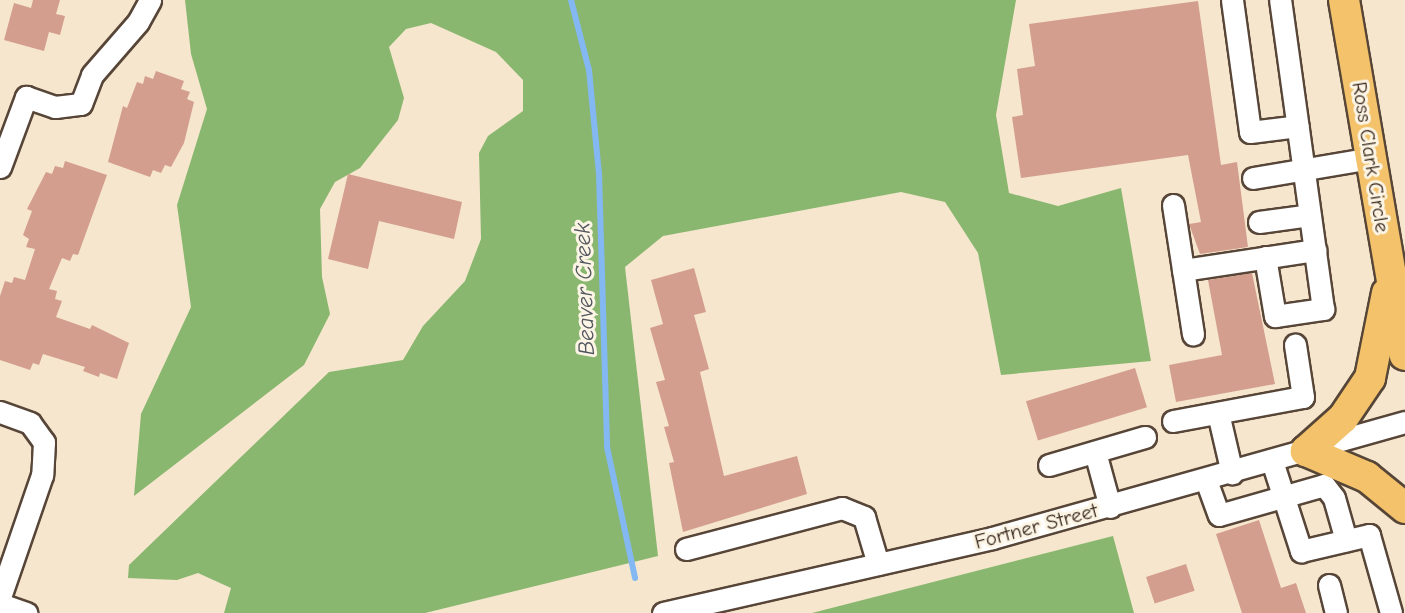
<!DOCTYPE html>
<html>
<head>
<meta charset="utf-8">
<style>
  body { margin:0 }
  #map { position:relative; width:1405px; height:613px; overflow:hidden; background:#f6e6cd; font-family:"Comic Neue",sans-serif }
  div>[style] { position:absolute }
  [style*='--x'] { left:calc(var(--x)*1px); top:calc(var(--y)*1px); width:calc(var(--w)*1px); rotate:calc(var(--a)*1deg) }
  .forest>* { inset:0; background:#89b76f }
  .stream>* { height:6px; margin:-3px; padding:0 3px; transform-origin:3px; border-radius:3px; background:#84b8f2 }
  .building>* { inset:0; background:#d39e8d; transform-origin:0 0 }
  .roads { filter:drop-shadow(2px 0 #574638) drop-shadow(-2px 0 #574638) drop-shadow(0 2px #574638) drop-shadow(0 -2px #574638) }
  .minor>* { height:21px; margin:-10.5px; padding:0 10.5px; transform-origin:10.5px; border-radius:10.5px; background:#fff }
  .highway>* { height:30px; margin:-15px; padding:0 15px; transform-origin:15px; border-radius:15px; background:#f3c26a }
  span { translate:-50% -50%; white-space:nowrap; text-align:center; line-height:1.15; -webkit-text-stroke:6px #fcf5e5; paint-order:stroke }
  .street-label { font-size:21px; color:#3b2a1e }
  .water-label { font-size:23px; color:#51555e; font-style:italic }
</style>
</head>
<body>
<div id="map">
  <div class="forest">
    <div style="clip-path:polygon(185px 0,1016px 0,996px 115px,1009px 193px,1058px 206px,1121px 188px,1151px 361px,1001px 375px,978px 253px,945px 202px,901px 192px,663px 236px,625px 267px,658px 556px,425px 613px,224px 613px,231px 588px,198px 573px,177px 580px,128px 578px,129px 565px,329px 372px,403px 360px,423px 326px,465px 281px,481px 239px,479px 153px,488px 136px,523px 111px,523px 80px,496px 52px,431px 23px,406px 29px,389px 47px,404px 98px,398px 120px,360px 168px,335px 182px,320px 209px,322px 277px,330px 314px,304px 365px,134px 496px,141px 414px,191px 307px,177px 205px,207px 109px,191px 54px)"></div>
    <div style="clip-path:polygon(1113px 536px,1134px 613px,812px 613px)"></div>
  </div>
  <div class="stream">
    <div style="--x:571;--y:0;--w:72;--a:75.6"></div>
    <div style="--x:589;--y:70;--w:103;--a:84.5"></div>
    <div style="--x:599;--y:173;--w:274;--a:88.3"></div>
    <div style="--x:607;--y:447;--w:134;--a:77.9"></div>
  </div>
  <div class="building">
    <div style="clip-path:polygon(33px 0,60px 0,56px 14px,65px 16px,60px 35px,49px 32px,44px 51px,4px 40px,14px 3px,31px 8px)"></div>
    <div style="clip-path:polygon(1198px 1px,1221px 165px,1237px 162px,1248px 247px,1200px 254px,1189px 224px,1201px 222px,1188px 155px,1021px 178px,1012px 117px,1023px 115px,1017px 69px,1035px 66px,1029px 24px)"></div>
    <div style="clip-path:polygon(156px 71px,184px 81px,181px 89px,190px 92px,187px 99px,194px 102px,184px 143px,171px 167px,165px 165px,161px 173px,153px 170px,150px 177px,108px 162px,123px 106px,127px 108px,137px 82px,143px 84px,145px 76px,153px 79px)"></div>
    <div style="clip-path:polygon(65px 161px,107px 175px,78px 255px,73px 254px,70px 261px,62px 258px,49px 289px,57px 291px,55px 299px,62px 301px,56px 317px,90px 329px,92px 325px,129px 343px,117px 379px,100px 373px,99px 377px,83px 371px,85px 367px,43px 354px,39px 365px,33px 363px,30px 370px,0 360px,0 296px,5px 281px,12px 283px,14px 277px,25px 280px,35px 249px,26px 247px,29px 239px,23px 235px,32px 211px,27px 209px,46px 172px,52px 174px,55px 166px,63px 168px)"></div>
    <div style="clip-path:polygon(348px 174px,462px 202px,454px 239px,379px 221px,368px 269px,328px 259px)"></div>
    <div style="clip-path:polygon(694px 268px,706px 312px,694px 315px,709px 369px,700px 372px,724px 476px,797px 456px,807px 494px,683px 532px,669px 463px,674px 462px,664px 427px,669px 426px,656px 382px,665px 380px,650px 328px,663px 324px,651px 280px)"></div>
    <div style="clip-path:polygon(1252px 273px,1275px 384px,1176px 402px,1169px 365px,1222px 355px,1208px 280px)"></div>
    <div style="left:1135px;top:368px;width:41px;height:114px;rotate:73deg"></div>
    <div style="clip-path:polygon(1259px 520px,1281px 588px,1296px 583px,1306px 613px,1242px 613px,1216px 534px)"></div>
    <div style="left:1186px;top:564px;width:28px;height:42px;rotate:72deg"></div>
  </div>
  <div class="roads">
    <div class="minor">
      <div style="--x:1232;--y:0;--w:133;--a:82.2"></div>
      <div style="--x:1250;--y:132;--w:48;--a:-7.1"></div>
      <div style="--x:0;--y:167;--w:75;--a:-69.6"></div>
      <div style="--x:26;--y:97;--w:31;--a:19"></div>
      <div style="--x:55;--y:107;--w:26;--a:-7"></div>
      <div style="--x:81;--y:104;--w:31;--a:-69"></div>
      <div style="--x:92;--y:75;--w:70;--a:-49"></div>
      <div style="--x:138;--y:22;--w:25;--a:-61"></div>
      <div style="--x:1253;--y:178;--w:120;--a:-9.6"></div>
      <div style="--x:1173;--y:205;--w:131;--a:81.2"></div>
      <div style="--x:1259;--y:222;--w:51;--a:-7.8"></div>
      <div style="--x:1265;--y:257;--w:60;--a:80.4"></div>
      <div style="--x:1275;--y:316;--w:49;--a:-8.3"></div>
      <div style="--x:1323;--y:309;--w:312;--a:-97.9"></div>
      <div style="--x:1183;--y:270;--w:134;--a:-8.6"></div>
      <div style="--x:0;--y:412;--w:32;--a:20"></div>
      <div style="--x:30;--y:423;--w:24;--a:54"></div>
      <div style="--x:44;--y:442;--w:33;--a:93"></div>
      <div style="--x:42;--y:475;--w:129;--a:109"></div>
      <div style="--x:1218;--y:413;--w:62;--a:76.9"></div>
      <div style="--x:1173;--y:421;--w:132;--a:-10.5"></div>
      <div style="--x:1303;--y:397;--w:53;--a:-98.7"></div>
      <div style="--x:1095;--y:452;--w:57;--a:74.7"></div>
      <div style="--x:1272;--y:461;--w:95;--a:72.1"></div>
      <div style="--x:1301;--y:551;--w:70;--a:-13.2"></div>
      <div style="--x:1369;--y:535;--w:81;--a:74.2"></div>
      <div style="--x:1049;--y:465;--w:100;--a:-16.3"></div>
      <div style="--x:1206;--y:480;--w:37;--a:70"></div>
      <div style="--x:1219;--y:515;--w:109;--a:-15.9"></div>
      <div style="--x:1324;--y:485;--w:16;--a:52"></div>
      <div style="--x:1334;--y:498;--w:44;--a:74.1"></div>
      <div style="--x:686;--y:549;--w:161;--a:-14.7"></div>
      <div style="--x:842;--y:508;--w:24;--a:22"></div>
      <div style="--x:864;--y:517;--w:49;--a:73.4"></div>
      <div style="--x:1329;--y:585;--w:29;--a:76"></div>
      <div style="--x:0;--y:604;--w:28;--a:19"></div>
      <div style="--x:663;--y:613;--w:337;--a:-12.8"></div>
      <div style="--x:992;--y:538;--w:429;--a:-15.7"></div>
    </div>
    <div class="highway">
      <div style="--x:1344;--y:0;--w:360;--a:80.3"></div>
      <div style="--x:1387;--y:293;--w:87;--a:101.3"></div>
      <div style="--x:1370;--y:378;--w:48;--a:124"></div>
      <div style="--x:1343;--y:418;--w:50;--a:138.3"></div>
      <div style="--x:1306;--y:451;--w:66;--a:23.1"></div>
      <div style="--x:1367;--y:477;--w:49;--a:39.2"></div>
    </div>
  </div>
  <div class="street-label">
    <span style="left:1371px;top:157px;rotate:81deg">Ross Clark Circle</span>
    <span style="left:1036px;top:526px;rotate:-15deg">Fortner Street</span>
  </div>
  <div class="water-label">
    <span style="left:585px;top:289px;rotate:-92deg">Beaver Creek</span>
  </div>
</div>
</body>
</html>
